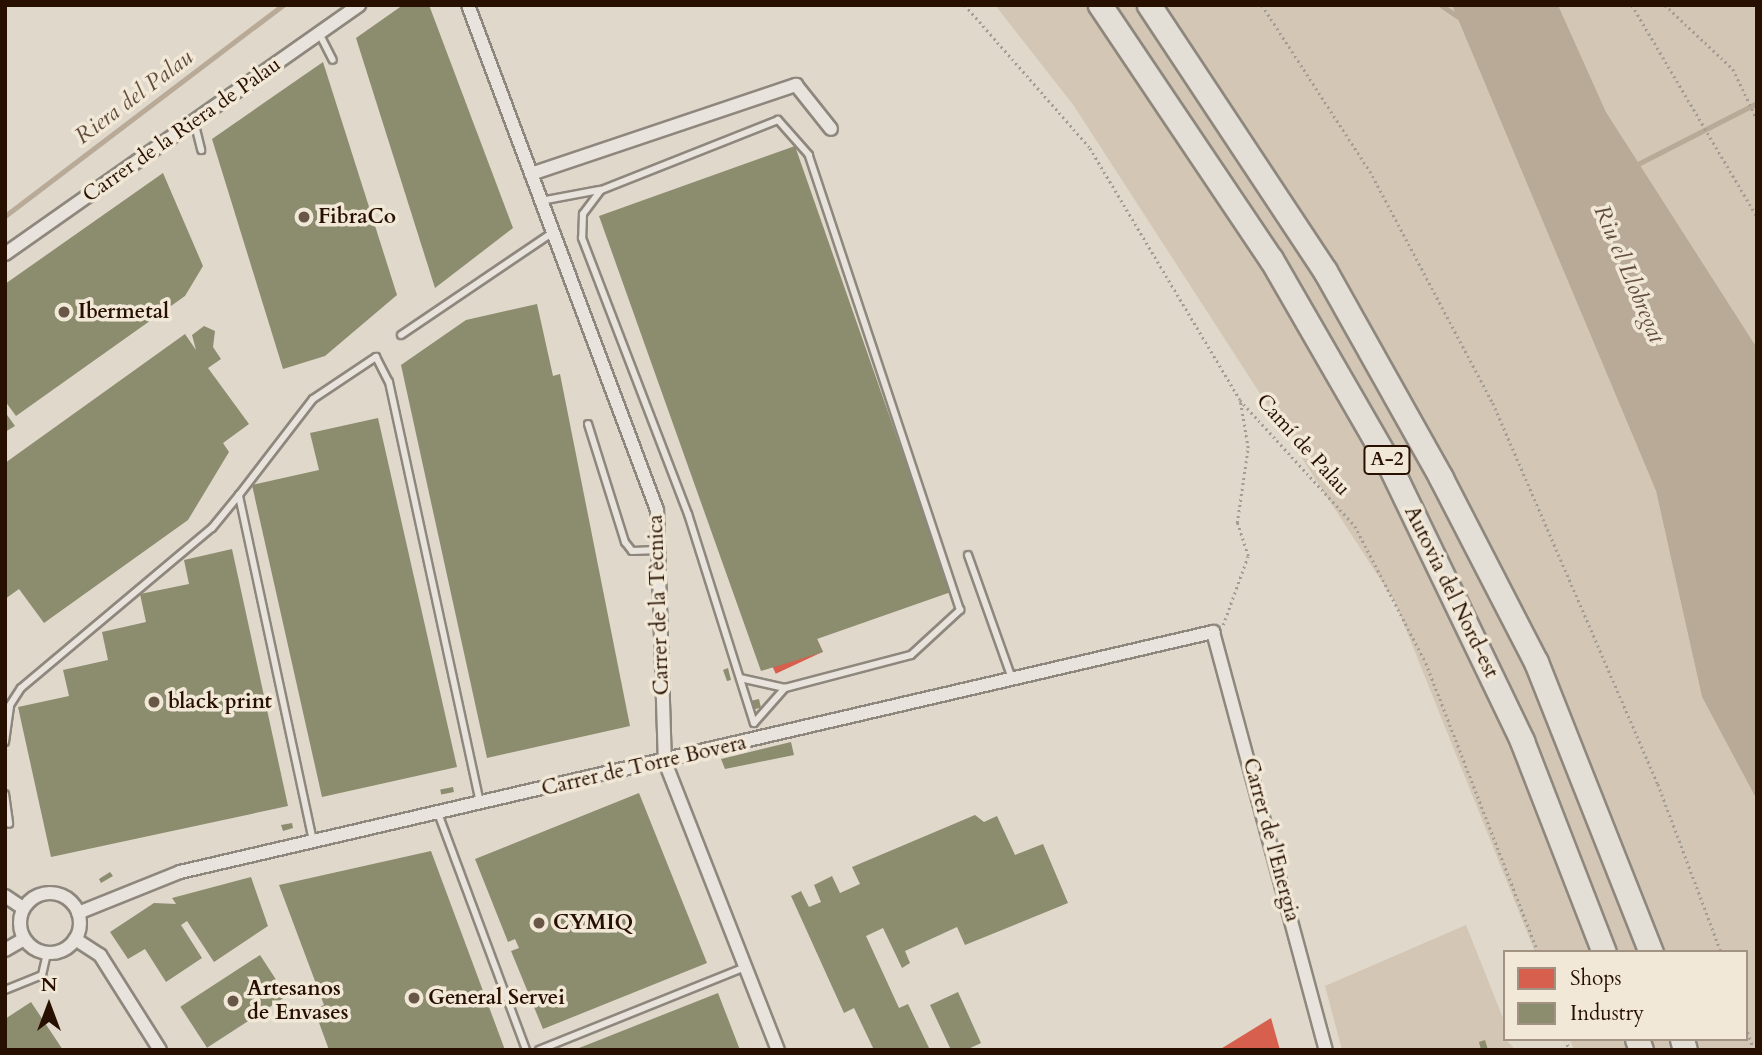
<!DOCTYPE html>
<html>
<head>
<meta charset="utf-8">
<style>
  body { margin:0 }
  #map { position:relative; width:1762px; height:1055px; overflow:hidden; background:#e0d8cb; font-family:Cardo,serif }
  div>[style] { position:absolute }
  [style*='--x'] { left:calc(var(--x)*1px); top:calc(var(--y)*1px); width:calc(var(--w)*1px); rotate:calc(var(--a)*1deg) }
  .green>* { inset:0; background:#d3c6b4 }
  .water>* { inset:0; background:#b8aa96 }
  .shops>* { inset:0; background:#d6604d; transform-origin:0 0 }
  .industry>* { inset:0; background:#8c8c6e; transform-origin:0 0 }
  .stream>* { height:4.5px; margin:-2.25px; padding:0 2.25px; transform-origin:2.25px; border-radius:2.25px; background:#b8aa96 }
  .path>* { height:2.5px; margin-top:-1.25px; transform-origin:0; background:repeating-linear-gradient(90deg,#a29c95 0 2px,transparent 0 5.5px) }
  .roads { filter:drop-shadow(2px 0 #8e877d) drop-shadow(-2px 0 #8e877d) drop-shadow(0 2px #8e877d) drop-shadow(0 -2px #8e877d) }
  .lane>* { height:6px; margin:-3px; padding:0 3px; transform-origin:3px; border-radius:3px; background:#e8e3dc }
  .street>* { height:12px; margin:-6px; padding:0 6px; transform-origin:6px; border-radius:6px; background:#e8e3dc }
  .street>.ring { margin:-6px; padding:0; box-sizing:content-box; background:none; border:12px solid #e8e3dc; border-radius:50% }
  .highway>* { height:23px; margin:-11.5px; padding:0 11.5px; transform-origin:11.5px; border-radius:11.5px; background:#e3dfd7 }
  .dots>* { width:19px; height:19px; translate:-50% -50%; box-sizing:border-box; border:4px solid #f1e8d7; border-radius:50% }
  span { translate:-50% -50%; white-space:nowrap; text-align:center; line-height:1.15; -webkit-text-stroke:7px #f1e8d7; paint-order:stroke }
  .shield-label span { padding:2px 5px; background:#f1e8d7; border:2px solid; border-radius:5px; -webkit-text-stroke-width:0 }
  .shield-label { font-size:19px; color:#281000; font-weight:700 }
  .street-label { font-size:21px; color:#281000 }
  .poi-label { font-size:21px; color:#281000; font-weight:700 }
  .left { translate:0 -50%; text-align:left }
  .water-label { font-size:23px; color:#614c3a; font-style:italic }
  .frame { position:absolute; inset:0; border:7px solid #281000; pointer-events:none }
  .legend { position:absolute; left:1503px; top:950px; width:245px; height:91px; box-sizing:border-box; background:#f1e8d7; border:2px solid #a19281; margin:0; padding:9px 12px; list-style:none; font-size:21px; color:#281000 }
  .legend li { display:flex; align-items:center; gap:14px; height:35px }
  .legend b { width:35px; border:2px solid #a19281 }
  .north { position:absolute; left:14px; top:971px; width:70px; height:70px; -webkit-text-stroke:5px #f1e8d7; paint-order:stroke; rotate:0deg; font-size:19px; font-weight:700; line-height:28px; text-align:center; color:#281000 }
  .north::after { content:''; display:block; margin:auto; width:24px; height:32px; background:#281000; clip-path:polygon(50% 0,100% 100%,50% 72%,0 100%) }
</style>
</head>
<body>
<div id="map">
  <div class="green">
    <div style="clip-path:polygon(995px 5px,1452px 5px,1656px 491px,1702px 697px,1757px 800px,1757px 1050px,1574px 1050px,1570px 1039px,1746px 1039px,1746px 952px,1535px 952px,1395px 602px,1074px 106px)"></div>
    <div style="clip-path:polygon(1558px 5px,1757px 5px,1757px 348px,1606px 112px)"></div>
    <div style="clip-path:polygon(1466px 925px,1505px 1023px,1505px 1039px,1516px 1050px,1342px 1050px,1325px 986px)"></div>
  </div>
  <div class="water">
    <div style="clip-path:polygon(1452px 5px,1558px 5px,1606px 112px,1757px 348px,1757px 800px,1702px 697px,1656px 491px)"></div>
  </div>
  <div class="shops">
    <div style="left:817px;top:639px;width:14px;height:52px;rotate:65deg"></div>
    <div style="clip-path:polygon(1271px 1018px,1280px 1050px,1219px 1050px)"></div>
  </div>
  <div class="industry">
    <div style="clip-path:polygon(403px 5px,429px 5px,513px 228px,435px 288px,356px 38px)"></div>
    <div style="clip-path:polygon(323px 62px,397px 295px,325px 356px,283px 369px,212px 139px)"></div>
    <div style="clip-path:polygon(795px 146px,951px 592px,817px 639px,823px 652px,761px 671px,599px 216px)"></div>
    <div style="clip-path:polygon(163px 173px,203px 266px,185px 296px,16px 416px,5px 401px,5px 284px)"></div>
    <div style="clip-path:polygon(537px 304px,553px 376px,560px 374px,630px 726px,487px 758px,401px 365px,466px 320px)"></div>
    <div style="clip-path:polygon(204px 326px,215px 331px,213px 347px,221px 359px,208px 368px,249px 424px,223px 443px,229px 452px,188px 520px,44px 623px,19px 589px,5px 599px,5px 463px,185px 334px,196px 350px,192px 335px)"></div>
    <div style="clip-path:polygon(5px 412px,15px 426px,5px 432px)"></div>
    <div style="clip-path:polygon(378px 418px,457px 767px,322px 797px,252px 485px,319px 470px,310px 433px)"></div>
    <div style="clip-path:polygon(232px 549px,288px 806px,51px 857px,18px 707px,69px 696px,63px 670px,108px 660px,102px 632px,146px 622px,140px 594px,189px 584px,184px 560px)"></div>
    <div style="clip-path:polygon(728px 668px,731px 680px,727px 681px,723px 670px)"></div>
    <div style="left:759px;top:699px;width:9px;height:7px;rotate:77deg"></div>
    <div style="clip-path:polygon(791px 742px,794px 755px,725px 769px,721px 759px)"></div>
    <div style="left:453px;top:787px;width:5px;height:13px;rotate:79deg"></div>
    <div style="clip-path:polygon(639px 793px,707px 963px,543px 1029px,511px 951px,519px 948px,515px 939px,508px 942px,475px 859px)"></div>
    <div style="clip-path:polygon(975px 815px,984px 822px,997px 816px,1015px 855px,1043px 844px,1068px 903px,965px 945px,957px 927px,905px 951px,910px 963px,902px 968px,883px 928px,866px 936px,899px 1008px,908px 1004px,930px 1050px,874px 1050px,854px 1008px,844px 1013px,791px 896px,801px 891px,809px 907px,821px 902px,814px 885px,832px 876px,840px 893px,860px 884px,852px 867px)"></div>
    <div style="clip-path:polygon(292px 823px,293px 828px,283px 831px,281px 825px)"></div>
    <div style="clip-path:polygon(431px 851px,505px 1050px,329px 1050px,314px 1009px,324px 1005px,279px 885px)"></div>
    <div style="clip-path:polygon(110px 872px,113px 876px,101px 883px,99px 879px)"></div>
    <div style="clip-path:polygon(251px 877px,268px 926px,214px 962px,187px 921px,181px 925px,202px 958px,166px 982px,145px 949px,128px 959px,110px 932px,154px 903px,176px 904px,172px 898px)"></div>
    <div style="left:260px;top:955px;width:49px;height:95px;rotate:57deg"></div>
    <div style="clip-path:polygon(958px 992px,981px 1043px,966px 1050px,951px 1050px,930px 1005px)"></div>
    <div style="clip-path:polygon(718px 993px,740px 1050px,574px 1050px)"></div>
    <div style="clip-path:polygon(31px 1002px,63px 1050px,5px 1050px,5px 1019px)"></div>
    <div style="clip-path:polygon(1485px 1040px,1488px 1050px,1481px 1050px,1479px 1042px)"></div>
  </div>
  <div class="stream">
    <div style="--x:1441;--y:5;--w:27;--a:34"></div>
    <div style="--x:1636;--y:165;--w:136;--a:-27.1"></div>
    <div style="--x:5;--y:216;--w:349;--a:-37.2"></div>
  </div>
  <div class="path">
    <div style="--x:965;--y:5;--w:190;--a:48.8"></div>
    <div style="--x:1090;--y:148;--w:293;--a:59.2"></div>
    <div style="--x:1240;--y:400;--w:171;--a:47.6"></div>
    <div style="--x:1355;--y:526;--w:154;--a:62.6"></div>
    <div style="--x:1426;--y:663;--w:310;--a:68.8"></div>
    <div style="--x:1262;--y:5;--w:198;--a:57"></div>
    <div style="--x:1370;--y:171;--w:263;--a:62.1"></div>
    <div style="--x:1493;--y:403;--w:415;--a:66.6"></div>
    <div style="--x:1658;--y:784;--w:179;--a:69.4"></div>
    <div style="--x:1632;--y:5;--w:245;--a:59.4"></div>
    <div style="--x:1665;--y:5;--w:93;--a:43.3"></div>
    <div style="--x:1733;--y:69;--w:55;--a:64.4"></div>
    <div style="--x:1223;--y:625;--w:73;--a:-70.1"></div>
    <div style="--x:1248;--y:556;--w:35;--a:-108"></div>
    <div style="--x:1237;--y:523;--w:76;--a:-81.7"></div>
    <div style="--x:1248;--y:448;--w:49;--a:-99.5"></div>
    <div style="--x:1746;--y:1027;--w:24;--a:71"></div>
    <div style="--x:1566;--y:1039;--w:11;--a:75"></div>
  </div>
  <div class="roads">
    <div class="lane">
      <div style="--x:319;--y:33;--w:30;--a:63"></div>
      <div style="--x:194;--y:121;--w:30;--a:76"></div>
      <div style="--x:541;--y:201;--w:59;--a:-10.7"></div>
      <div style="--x:401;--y:335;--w:184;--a:-34.1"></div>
      <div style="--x:588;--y:424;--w:124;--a:72.6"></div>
      <div style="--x:625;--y:542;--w:11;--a:52"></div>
      <div style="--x:632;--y:551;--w:26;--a:-2"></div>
      <div style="--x:968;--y:555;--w:128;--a:70.4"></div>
      <div style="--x:740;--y:678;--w:46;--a:12.5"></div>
      <div style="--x:785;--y:688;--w:130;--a:-14.7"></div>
      <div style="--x:911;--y:655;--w:67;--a:-42.6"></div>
      <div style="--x:960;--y:610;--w:479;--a:-108.4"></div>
      <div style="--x:809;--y:155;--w:47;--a:-131.5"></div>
      <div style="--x:778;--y:120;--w:190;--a:158.4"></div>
      <div style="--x:601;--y:190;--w:30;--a:127"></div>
      <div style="--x:583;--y:214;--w:24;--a:92"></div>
      <div style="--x:582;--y:238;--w:296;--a:69"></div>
      <div style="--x:688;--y:514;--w:219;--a:72.5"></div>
      <div style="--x:754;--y:723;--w:47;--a:-48.5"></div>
      <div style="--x:5;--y:742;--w:37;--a:-82"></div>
      <div style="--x:10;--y:705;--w:20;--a:-57"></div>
      <div style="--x:21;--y:688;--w:249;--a:-40"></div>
      <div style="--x:212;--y:528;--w:43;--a:-50.7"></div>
      <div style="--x:5;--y:794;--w:30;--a:82"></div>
      <div style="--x:438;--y:813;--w:253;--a:69.6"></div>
      <div style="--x:313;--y:841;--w:354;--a:-102.1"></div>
      <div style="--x:239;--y:495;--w:121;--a:-52.4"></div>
      <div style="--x:313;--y:399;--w:76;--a:-33.7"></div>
      <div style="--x:376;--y:357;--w:28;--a:63"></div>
      <div style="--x:389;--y:382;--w:430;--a:77.8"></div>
      <div style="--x:5;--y:990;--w:40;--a:-22"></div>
      <div style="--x:42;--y:975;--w:23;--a:-77"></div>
      <div style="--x:539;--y:1050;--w:222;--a:-21.9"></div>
    </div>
    <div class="street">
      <div style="--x:468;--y:5;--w:539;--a:69.48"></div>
      <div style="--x:657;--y:510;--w:252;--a:88.2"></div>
      <div style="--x:665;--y:762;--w:309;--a:68.6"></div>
      <div style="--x:531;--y:174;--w:280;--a:-18.6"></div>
      <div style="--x:796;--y:85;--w:56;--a:51.5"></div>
      <div style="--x:5;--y:254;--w:433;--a:-35.1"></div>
      <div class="ring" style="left:20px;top:893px;width:48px;height:48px"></div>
      <div style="--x:5;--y:896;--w:22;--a:34"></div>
      <div style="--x:78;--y:913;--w:110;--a:-21.9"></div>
      <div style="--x:180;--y:872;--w:1061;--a:-13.08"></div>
      <div style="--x:1213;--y:632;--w:433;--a:74.9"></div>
      <div style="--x:75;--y:939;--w:30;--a:33"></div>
      <div style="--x:100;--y:955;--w:112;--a:57.7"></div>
      <div style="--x:5;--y:950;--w:22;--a:-30"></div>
    </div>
    <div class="highway">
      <div style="--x:1100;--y:5;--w:306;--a:56.1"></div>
      <div style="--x:1271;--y:259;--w:232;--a:60"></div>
      <div style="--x:1387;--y:460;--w:312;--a:64.3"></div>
      <div style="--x:1522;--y:741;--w:226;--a:68.8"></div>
      <div style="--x:1149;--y:5;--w:319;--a:56.5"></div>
      <div style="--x:1325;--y:271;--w:237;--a:60.7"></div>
      <div style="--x:1441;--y:478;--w:207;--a:62.7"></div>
      <div style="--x:1536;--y:662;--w:312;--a:68.4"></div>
      <div style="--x:1637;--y:1039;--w:12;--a:70"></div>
      <div style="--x:1682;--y:1039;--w:11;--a:75"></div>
    </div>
  </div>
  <div class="dots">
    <div style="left:304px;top:217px;background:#685647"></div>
    <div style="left:64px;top:312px;background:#685647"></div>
    <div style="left:154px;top:702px;background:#685647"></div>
    <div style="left:539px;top:923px;background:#685647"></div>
    <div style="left:414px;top:998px;background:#685647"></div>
    <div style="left:233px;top:1001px;background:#685647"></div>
  </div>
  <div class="shield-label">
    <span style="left:1387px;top:460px">A-2</span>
  </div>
  <div class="street-label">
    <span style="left:182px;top:130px;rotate:-35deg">Carrer de la Riera de Palau</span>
    <span style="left:1303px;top:445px;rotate:48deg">Camí de Palau</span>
    <span style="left:1451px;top:592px;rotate:64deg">Autovia del Nord-est</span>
    <span style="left:659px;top:605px;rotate:-92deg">Carrer de la Tècnica</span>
    <span style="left:644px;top:766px;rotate:-13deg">Carrer de Torre Bovera</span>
    <span style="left:1271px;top:840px;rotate:75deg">Carrer de l'Energia</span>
  </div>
  <div class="poi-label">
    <span class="left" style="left:318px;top:217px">FibraCo</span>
    <span class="left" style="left:78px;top:312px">Ibermetal</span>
    <span class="left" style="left:168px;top:702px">black print</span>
    <span class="left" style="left:553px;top:923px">CYMIQ</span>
    <span class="left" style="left:247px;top:1001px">Artesanos<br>de Envases</span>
    <span class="left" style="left:428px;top:998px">General Servei</span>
  </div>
  <div class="water-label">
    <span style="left:134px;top:97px;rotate:-37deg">Riera del Palau</span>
    <span style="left:1629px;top:274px;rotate:67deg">Riu el Llobregat</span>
  </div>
  <div class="frame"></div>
  <ul class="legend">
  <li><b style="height:19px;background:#d6604d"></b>Shops</li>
  <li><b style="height:19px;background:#8c8c6e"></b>Industry</li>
  </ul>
  <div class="north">N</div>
</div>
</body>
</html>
